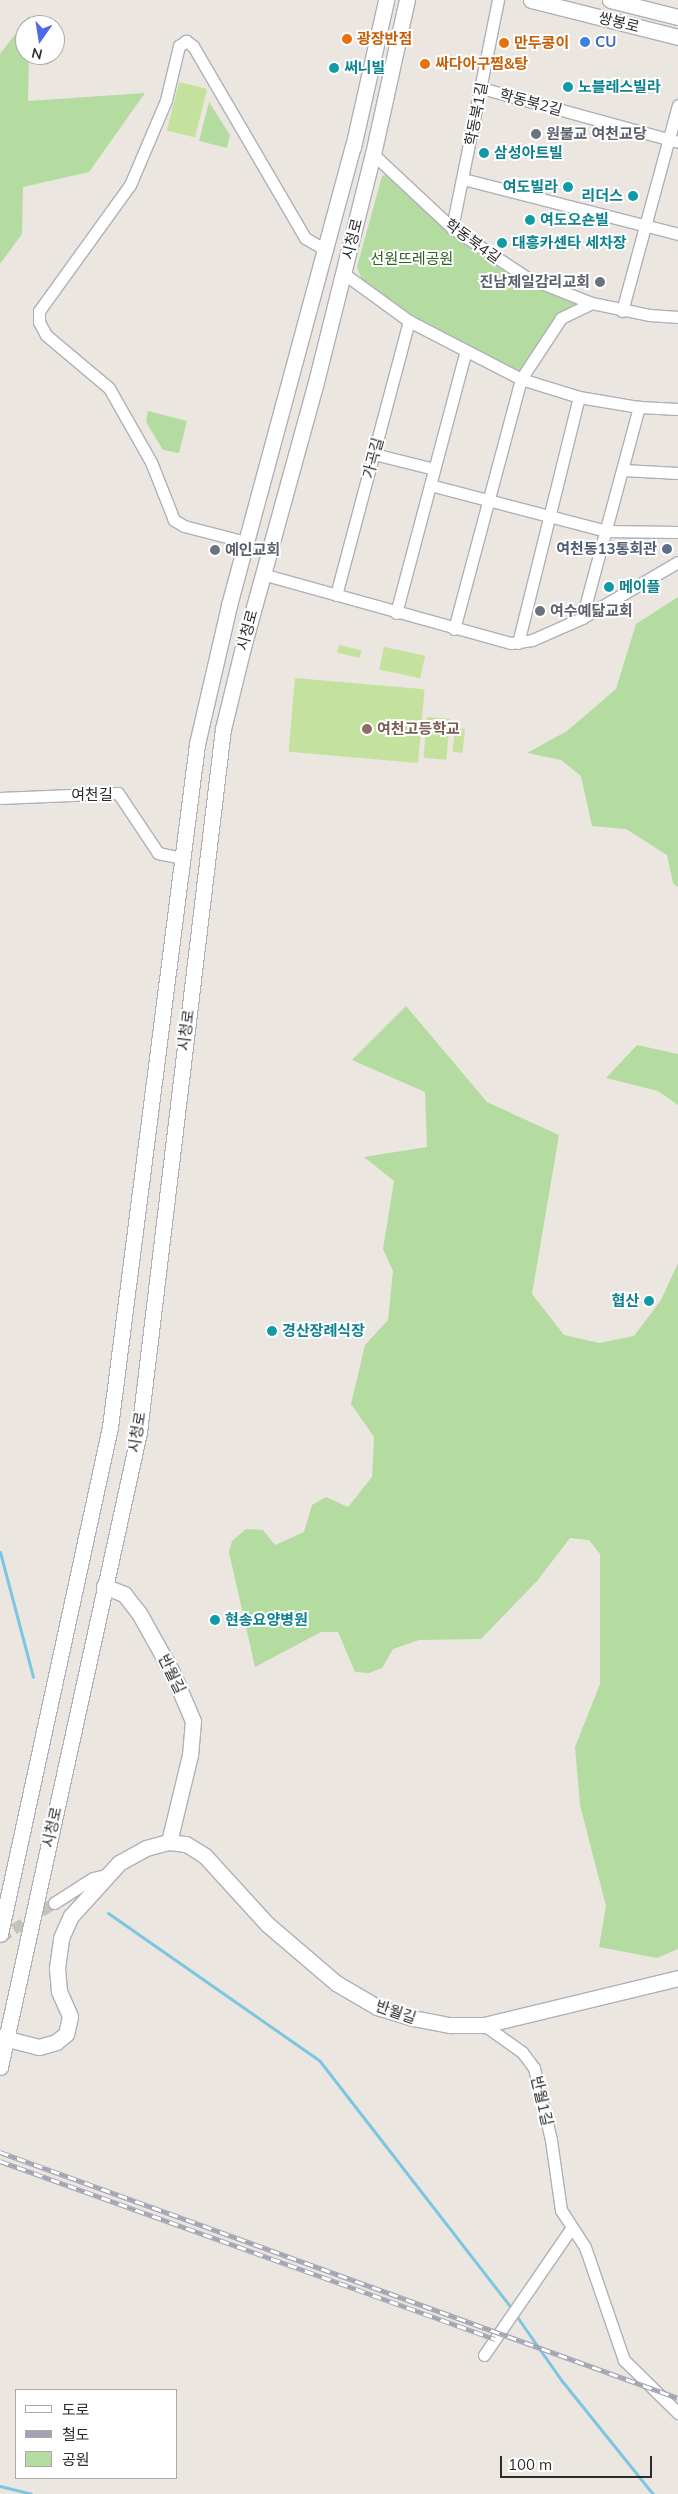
<!DOCTYPE html>
<html>
<head>
<meta charset="utf-8">
<style>
  body { margin:0 }
  #map { position:relative; width:678px; height:2494px; overflow:hidden; background:#ebe6df; font-family:Mulish,"Noto Sans KR",sans-serif }
  div>[style] { position:absolute }
  [style*='--x'] { left:calc(var(--x)*1px); top:calc(var(--y)*1px); width:calc(var(--w)*1px); rotate:calc(var(--a)*1deg) }
  .green>* { inset:0; background:#b4dca1 }
  .pitch>* { inset:0; background:#c4e29e; transform-origin:0 0 }
  .stream>* { height:3px; margin:-1.5px; padding:0 1.5px; transform-origin:1.5px; border-radius:1.5px; background:#7cc6e2 }
  .street-tunnel>* { height:11px; margin-top:-5.5px; transform-origin:0; background:repeating-linear-gradient(90deg,#c5c1bb 0 11px,transparent 0 16.5px) }
  .roads { filter:drop-shadow(1px 0 #afb0ba) drop-shadow(-1px 0 #afb0ba) drop-shadow(0 1px #afb0ba) drop-shadow(0 -1px #afb0ba) }
  .street>* { height:11px; margin:-5.5px; padding:0 5.5px; transform-origin:5.5px; border-radius:5.5px; background:#fff }
  .secondary>* { height:15px; margin:-7.5px; padding:0 7.5px; transform-origin:7.5px; border-radius:7.5px; background:#fff }
  .rail>* { height:5px; margin-top:-2.5px; transform-origin:0; background:repeating-linear-gradient(90deg,#fff 0 9px,#a2a4b3 0 18px); box-sizing:border-box; border-block:1px solid #a2a4b3 }
  .dots>* { width:14px; height:14px; translate:-50% -50%; box-sizing:border-box; border:2px solid #fff; border-radius:50% }
  span { translate:-50% -50%; white-space:nowrap; text-align:center; line-height:1.15; -webkit-text-stroke:4px #fff; paint-order:stroke }
  .street-label { font-size:15px; color:#2b2b2b }
  .food-label { font-size:15px; color:#c56008; font-weight:700 }
  .left { translate:0 -50%; text-align:left }
  .shop-label { font-size:15px; color:#366cbe; font-weight:700 }
  .culture-label { font-size:15px; color:#0d838f; font-weight:700 }
  .right { translate:-100% -50%; text-align:right }
  .worship-label { font-size:15px; color:#5b616d; font-weight:700 }
  .park-label { font-size:15px; color:#2e6122 }
  .service-label { font-size:15px; color:#4e5e75; font-weight:700 }
  .education-label { font-size:15px; color:#785e54; font-weight:700 }
  .legend { position:absolute; left:15px; top:2389px; width:162px; height:90px; box-sizing:border-box; background:#fff; border:1px solid #aaa; margin:0; padding:6px 9px; list-style:none; font-size:15px; color:#2b2b2b }
  .legend li { display:flex; align-items:center; gap:10px; height:25px }
  .legend b { width:25px; border:1px solid #aaa }
  .north { position:absolute; left:15px; top:15px; width:50px; height:50px; box-sizing:border-box; background:#fff; border:1px solid #aaa; border-radius:50%; rotate:193deg; font-size:14px; font-weight:700; line-height:20px; text-align:center; color:#2b2b2b }
  .north::after { content:''; display:block; margin:auto; width:18px; height:22px; background:#4f6ae7; clip-path:polygon(50% 0,100% 100%,50% 72%,0 100%) }
  .scale { position:absolute; left:500px; top:2456px; width:152px; height:22px; box-sizing:border-box; border:2px solid #2b2b2b; border-top:0; padding-left:6px; font-size:15px; line-height:18px; white-space:nowrap; color:#2b2b2b; -webkit-text-stroke:4px #fff; paint-order:stroke }
</style>
</head>
<body>
<div id="map">
  <div class="green">
    <div style="clip-path:polygon(30px 15px,30px 25px,25px 25px,25px 55px,29px 55px,28px 101px,145px 93px,89px 172px,23px 187px,22px 234px,0 264px,0 54px)"></div>
    <div style="clip-path:polygon(209px 102px,230px 135px,227px 148px,199px 141px)"></div>
    <div style="clip-path:polygon(386px 175px,514px 276px,581px 303px,558px 314px,520px 372px,424px 323px,362px 280px,357px 267px,382px 176px)"></div>
    <div style="clip-path:polygon(148px 411px,187px 421px,179px 453px,163px 450px,146px 422px)"></div>
    <div style="clip-path:polygon(678px 597px,678px 887px,673px 883px,667px 855px,626px 829px,592px 826px,581px 776px,561px 760px,527px 753px,567px 731px,616px 689px,636px 624px)"></div>
    <div style="clip-path:polygon(406px 1006px,487px 1102px,559px 1135px,532px 1294px,564px 1335px,599px 1343px,634px 1336px,661px 1300px,678px 1263px,678px 1949px,657px 1958px,599px 1947px,606px 1906px,580px 1805px,575px 1747px,600px 1684px,600px 1554px,589px 1540px,570px 1538px,537px 1581px,481px 1639px,419px 1640px,393px 1649px,382px 1668px,369px 1673px,355px 1672px,338px 1632px,321px 1632px,255px 1667px,229px 1552px,232px 1541px,246px 1529px,263px 1530px,275px 1545px,304px 1532px,312px 1505px,326px 1497px,348px 1507px,372px 1477px,374px 1437px,351px 1404px,365px 1345px,388px 1320px,393px 1271px,383px 1249px,394px 1181px,364px 1157px,427px 1147px,425px 1092px,352px 1060px)"></div>
    <div style="clip-path:polygon(637px 1045px,678px 1054px,678px 1105px,658px 1091px,606px 1078px)"></div>
  </div>
  <div class="pitch">
    <div style="left:179px;top:82px;width:29px;height:50px;rotate:14deg"></div>
    <div style="left:339px;top:645px;width:23px;height:8px;rotate:13deg"></div>
    <div style="left:384px;top:647px;width:42px;height:23px;rotate:12deg"></div>
    <div style="left:295px;top:678px;width:130px;height:74px;rotate:5deg"></div>
    <div style="left:427px;top:717px;width:23px;height:41px;rotate:5deg"></div>
    <div style="left:455px;top:728px;width:10px;height:24px;rotate:6deg"></div>
  </div>
  <div class="stream">
    <div style="--x:0;--y:1552;--w:129;--a:75.2"></div>
    <div style="--x:108;--y:1913;--w:257;--a:34.9"></div>
    <div style="--x:319;--y:2060;--w:315;--a:52.2"></div>
    <div style="--x:515;--y:2314;--w:82;--a:55"></div>
    <div style="--x:562;--y:2381;--w:145;--a:51.2"></div>
    <div style="--x:0;--y:2486;--w:32;--a:14"></div>
  </div>
  <div class="street-tunnel">
    <div style="--x:0;--y:1938;--w:64;--a:-32.9"></div>
  </div>
  <div class="roads">
    <div class="street">
      <div style="--x:481;--y:88;--w:204;--a:15.3"></div>
      <div style="--x:373;--y:154;--w:108;--a:43.1"></div>
      <div style="--x:452;--y:228;--w:89;--a:33.5"></div>
      <div style="--x:526;--y:277;--w:71;--a:21.5"></div>
      <div style="--x:592;--y:303;--w:58;--a:11.9"></div>
      <div style="--x:649;--y:315;--w:29;--a:4"></div>
      <div style="--x:463;--y:179;--w:222;--a:14.3"></div>
      <div style="--x:452;--y:228;--w:233;--a:-78.6"></div>
      <div style="--x:343;--y:273;--w:82;--a:36"></div>
      <div style="--x:409;--y:321;--w:126;--a:27.4"></div>
      <div style="--x:521;--y:379;--w:61;--a:17.2"></div>
      <div style="--x:579;--y:397;--w:61;--a:9.5"></div>
      <div style="--x:639;--y:407;--w:39;--a:3"></div>
      <div style="--x:622;--y:311;--w:213;--a:-74.8"></div>
      <div style="--x:374;--y:454;--w:62;--a:14"></div>
      <div style="--x:623;--y:470;--w:55;--a:3.1"></div>
      <div style="--x:430;--y:485;--w:182;--a:14.6"></div>
      <div style="--x:606;--y:531;--w:72;--a:0.8"></div>
      <div style="--x:246;--y:542;--w:64;--a:-165.5"></div>
      <div style="--x:184;--y:526;--w:12;--a:-149"></div>
      <div style="--x:174;--y:520;--w:62;--a:-111.6"></div>
      <div style="--x:151;--y:462;--w:85;--a:-119.6"></div>
      <div style="--x:109;--y:388;--w:82;--a:-139.9"></div>
      <div style="--x:46;--y:335;--w:15;--a:-118"></div>
      <div style="--x:39;--y:322;--w:11;--a:-90"></div>
      <div style="--x:39;--y:311;--w:155;--a:-54.2"></div>
      <div style="--x:130;--y:185;--w:92;--a:-67"></div>
      <div style="--x:166;--y:100;--w:56;--a:-76.5"></div>
      <div style="--x:179;--y:46;--w:9;--a:-36"></div>
      <div style="--x:186;--y:41;--w:9;--a:36"></div>
      <div style="--x:193;--y:46;--w:222;--a:59.7"></div>
      <div style="--x:305;--y:238;--w:24;--a:30"></div>
      <div style="--x:262;--y:574;--w:258;--a:15.5"></div>
      <div style="--x:511;--y:643;--w:21;--a:-8"></div>
      <div style="--x:532;--y:640;--w:55;--a:-23.7"></div>
      <div style="--x:582;--y:618;--w:111;--a:-30.3"></div>
      <div style="--x:336;--y:595;--w:284;--a:-75.1"></div>
      <div style="--x:396;--y:613;--w:269;--a:-75.1"></div>
      <div style="--x:582;--y:618;--w:219;--a:-74.9"></div>
      <div style="--x:454;--y:629;--w:259;--a:-75"></div>
      <div style="--x:521;--y:379;--w:73;--a:-56.7"></div>
      <div style="--x:561;--y:318;--w:34;--a:-26"></div>
      <div style="--x:518;--y:643;--w:253;--a:-76.1"></div>
      <div style="--x:0;--y:798;--w:118;--a:-2.4"></div>
      <div style="--x:118;--y:793;--w:72;--a:56.3"></div>
      <div style="--x:158;--y:853;--w:25;--a:12"></div>
      <div style="--x:54;--y:1903;--w:46;--a:-32.7"></div>
      <div style="--x:93;--y:1878;--w:13;--a:-13"></div>
      <div style="--x:484;--y:2025;--w:47;--a:35.4"></div>
      <div style="--x:522;--y:2052;--w:20;--a:53"></div>
      <div style="--x:534;--y:2068;--w:74;--a:76.7"></div>
      <div style="--x:551;--y:2140;--w:71;--a:81.9"></div>
      <div style="--x:561;--y:2210;--w:44;--a:57"></div>
      <div style="--x:585;--y:2247;--w:120;--a:71"></div>
      <div style="--x:624;--y:2360;--w:76;--a:44.5"></div>
      <div style="--x:484;--y:2355;--w:155;--a:-55.5"></div>
    </div>
    <div class="secondary">
      <div style="--x:531;--y:0;--w:152;--a:14.1"></div>
      <div style="--x:610;--y:0;--w:70;--a:14"></div>
      <div style="--x:104;--y:1586;--w:22;--a:22"></div>
      <div style="--x:124;--y:1594;--w:24;--a:52"></div>
      <div style="--x:139;--y:1613;--w:68;--a:60.8"></div>
      <div style="--x:172;--y:1672;--w:53;--a:66.8"></div>
      <div style="--x:193;--y:1721;--w:34;--a:95"></div>
      <div style="--x:190;--y:1755;--w:89;--a:103.6"></div>
      <div style="--x:0;--y:1934;--w:519;--a:-77.76"></div>
      <div style="--x:110;--y:1427;--w:689;--a:-82.74"></div>
      <div style="--x:197;--y:744;--w:143;--a:-77"></div>
      <div style="--x:229;--y:605;--w:474;--a:-74.9"></div>
      <div style="--x:353;--y:147;--w:151;--a:-77.3"></div>
      <div style="--x:0;--y:2037;--w:40;--a:14.4"></div>
      <div style="--x:39;--y:2047;--w:18;--a:-16"></div>
      <div style="--x:56;--y:2042;--w:13;--a:-39"></div>
      <div style="--x:66;--y:2034;--w:18;--a:-77"></div>
      <div style="--x:70;--y:2016;--w:27;--a:-114"></div>
      <div style="--x:59;--y:1991;--w:23;--a:-95"></div>
      <div style="--x:57;--y:1968;--w:30;--a:-82"></div>
      <div style="--x:61;--y:1938;--w:24;--a:-66"></div>
      <div style="--x:71;--y:1916;--w:72;--a:-47.8"></div>
      <div style="--x:119;--y:1863;--w:31;--a:-29"></div>
      <div style="--x:146;--y:1848;--w:24;--a:-15"></div>
      <div style="--x:169;--y:1842;--w:17;--a:7"></div>
      <div style="--x:186;--y:1844;--w:22;--a:32"></div>
      <div style="--x:205;--y:1856;--w:92;--a:47.6"></div>
      <div style="--x:267;--y:1924;--w:91;--a:40.5"></div>
      <div style="--x:336;--y:1983;--w:48;--a:30.3"></div>
      <div style="--x:377;--y:2007;--w:38;--a:17"></div>
      <div style="--x:413;--y:2018;--w:38;--a:11"></div>
      <div style="--x:450;--y:2025;--w:34;--a:0"></div>
      <div style="--x:484;--y:2025;--w:200;--a:-13.6"></div>
      <div style="--x:0;--y:2067;--w:650;--a:-77.65"></div>
      <div style="--x:139;--y:1432;--w:708;--a:-83.19"></div>
      <div style="--x:223;--y:729;--w:84;--a:-76.3"></div>
      <div style="--x:243;--y:647;--w:271;--a:-74.6"></div>
      <div style="--x:315;--y:386;--w:239;--a:-76"></div>
      <div style="--x:373;--y:154;--w:158;--a:-77.6"></div>
    </div>
  </div>
  <div class="rail">
    <div style="--x:0;--y:2152;--w:721;--a:19.94"></div>
    <div style="--x:0;--y:2161;--w:526;--a:19.78"></div>
  </div>
  <div class="dots">
    <div style="left:347px;top:39px;background:#e8710a"></div>
    <div style="left:585px;top:42px;background:#3f7fe0"></div>
    <div style="left:504px;top:43px;background:#e8710a"></div>
    <div style="left:425px;top:64px;background:#e8710a"></div>
    <div style="left:334px;top:68px;background:#0f9aa8"></div>
    <div style="left:568px;top:87px;background:#0f9aa8"></div>
    <div style="left:536px;top:134px;background:#6b7280"></div>
    <div style="left:484px;top:153px;background:#0f9aa8"></div>
    <div style="left:568px;top:187px;background:#0f9aa8"></div>
    <div style="left:633px;top:196px;background:#0f9aa8"></div>
    <div style="left:530px;top:220px;background:#0f9aa8"></div>
    <div style="left:502px;top:243px;background:#0f9aa8"></div>
    <div style="left:600px;top:282px;background:#6b7280"></div>
    <div style="left:667px;top:549px;background:#5c6f8a"></div>
    <div style="left:215px;top:550px;background:#6b7280"></div>
    <div style="left:609px;top:587px;background:#0f9aa8"></div>
    <div style="left:540px;top:611px;background:#6b7280"></div>
    <div style="left:367px;top:729px;background:#8d6e63"></div>
    <div style="left:649px;top:1301px;background:#0f9aa8"></div>
    <div style="left:272px;top:1331px;background:#0f9aa8"></div>
    <div style="left:215px;top:1620px;background:#0f9aa8"></div>
  </div>
  <div class="street-label">
    <span style="left:619px;top:22px;rotate:14deg">쌍봉로</span>
    <span style="left:531px;top:102px;rotate:15deg">학동북2길</span>
    <span style="left:476px;top:114px;rotate:-79deg">학동북1길</span>
    <span style="left:352px;top:239px;rotate:-76deg">시청로</span>
    <span style="left:473px;top:241px;rotate:36deg">학동북4길</span>
    <span style="left:373px;top:458px;rotate:-75deg">가곡길</span>
    <span style="left:247px;top:630px;rotate:-75deg">시청로</span>
    <span style="left:92px;top:795px">여천길</span>
    <span style="left:186px;top:1030px;rotate:-83deg">시청로</span>
    <span style="left:137px;top:1432px;rotate:-81deg">시청로</span>
    <span style="left:172px;top:1674px;rotate:64deg">반월길</span>
    <span style="left:52px;top:1827px;rotate:-78deg">시청로</span>
    <span style="left:396px;top:2012px;rotate:19deg">반월길</span>
    <span style="left:542px;top:2101px;rotate:77deg">반월1길</span>
  </div>
  <div class="food-label">
    <span class="left" style="left:357px;top:39px">광장반점</span>
    <span class="left" style="left:514px;top:43px">만두콩이</span>
    <span class="left" style="left:435px;top:64px">싸다아구찜&amp;탕</span>
  </div>
  <div class="shop-label">
    <span class="left" style="left:595px;top:42px">CU</span>
  </div>
  <div class="culture-label">
    <span class="left" style="left:344px;top:68px">써니빌</span>
    <span class="left" style="left:578px;top:87px">노블레스빌라</span>
    <span class="left" style="left:494px;top:153px">삼성아트빌</span>
    <span class="right" style="left:558px;top:187px">여도빌라</span>
    <span class="right" style="left:623px;top:196px">리더스</span>
    <span class="left" style="left:540px;top:220px">여도오숀빌</span>
    <span class="left" style="left:512px;top:243px">대흥카센타 세차장</span>
    <span class="left" style="left:619px;top:587px">메이플</span>
    <span class="right" style="left:639px;top:1301px">협산</span>
    <span class="left" style="left:282px;top:1331px">경산장례식장</span>
    <span class="left" style="left:225px;top:1620px">현송요양병원</span>
  </div>
  <div class="worship-label">
    <span class="left" style="left:546px;top:134px">원불교 여천교당</span>
    <span class="right" style="left:590px;top:282px">진남제일감리교회</span>
    <span class="left" style="left:225px;top:550px">예인교회</span>
    <span class="left" style="left:550px;top:611px">여수예닮교회</span>
  </div>
  <div class="park-label">
    <span style="left:412px;top:259px">선원뜨레공원</span>
  </div>
  <div class="service-label">
    <span class="right" style="left:657px;top:549px">여천동13통회관</span>
  </div>
  <div class="education-label">
    <span class="left" style="left:377px;top:729px">여천고등학교</span>
  </div>
  <ul class="legend">
  <li><b style="height:6px;background:#fff"></b>도로</li>
  <li><b style="height:6px;background:#a2a4b3"></b>철도</li>
  <li><b style="height:14px;background:#b4dca1"></b>공원</li>
  </ul>
  <div class="north">N</div>
  <div class="scale">100 m</div>
</div>
</body>
</html>
